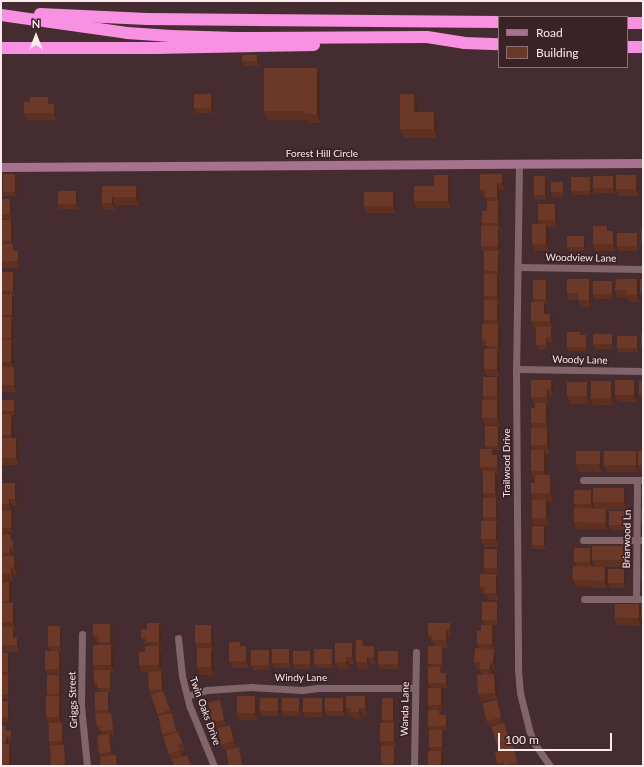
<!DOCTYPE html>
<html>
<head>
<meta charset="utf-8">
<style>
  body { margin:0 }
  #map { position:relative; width:644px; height:767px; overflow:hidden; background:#452c31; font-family:Lato,sans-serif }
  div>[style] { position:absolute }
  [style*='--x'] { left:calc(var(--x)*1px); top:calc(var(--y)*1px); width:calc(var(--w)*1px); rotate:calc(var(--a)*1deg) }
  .street>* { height:7px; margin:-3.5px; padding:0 3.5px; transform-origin:3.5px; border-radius:3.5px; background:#82656a }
  .secondary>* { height:9px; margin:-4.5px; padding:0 4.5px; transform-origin:4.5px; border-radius:4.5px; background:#a6728e }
  .highway>* { height:12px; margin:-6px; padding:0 6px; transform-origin:6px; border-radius:6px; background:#f991e2 }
  .wall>* { inset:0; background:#5d3022 }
  .shaded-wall>* { inset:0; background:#4c271b }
  .building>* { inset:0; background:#6c3827; transform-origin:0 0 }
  span { translate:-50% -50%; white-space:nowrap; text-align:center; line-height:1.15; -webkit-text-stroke:3.5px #3a2227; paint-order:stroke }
  .street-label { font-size:10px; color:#fceaed }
  .frame { position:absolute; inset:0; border:2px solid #fceaed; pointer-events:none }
  .legend { position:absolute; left:498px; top:16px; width:130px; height:52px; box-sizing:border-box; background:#3a2227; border:1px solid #887276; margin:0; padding:5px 7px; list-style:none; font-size:12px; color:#fceaed }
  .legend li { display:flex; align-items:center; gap:8px; height:20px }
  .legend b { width:20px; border:1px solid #887276 }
  .north { position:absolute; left:16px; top:16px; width:40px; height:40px; -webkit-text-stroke:3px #3a2227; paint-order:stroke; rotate:0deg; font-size:11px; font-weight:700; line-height:16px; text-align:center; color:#fceaed }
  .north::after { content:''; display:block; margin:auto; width:14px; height:18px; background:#fceaed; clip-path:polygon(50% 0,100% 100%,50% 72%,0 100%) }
  .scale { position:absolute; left:498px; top:733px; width:114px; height:18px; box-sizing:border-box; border:2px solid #fceaed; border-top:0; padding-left:5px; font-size:12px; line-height:14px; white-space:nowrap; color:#fceaed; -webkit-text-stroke:3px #3a2227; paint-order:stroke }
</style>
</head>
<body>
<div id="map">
  <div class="street">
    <div style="--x:519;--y:164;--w:205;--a:90.8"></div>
    <div style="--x:516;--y:369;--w:301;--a:89.6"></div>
    <div style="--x:518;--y:670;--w:23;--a:85"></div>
    <div style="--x:520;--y:693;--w:38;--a:76"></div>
    <div style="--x:529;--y:730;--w:14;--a:69"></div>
    <div style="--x:534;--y:743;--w:28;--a:55"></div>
    <div style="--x:519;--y:267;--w:124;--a:0.9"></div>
    <div style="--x:516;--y:369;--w:127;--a:0.9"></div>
    <div style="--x:583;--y:480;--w:60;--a:0"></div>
    <div style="--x:583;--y:540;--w:60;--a:0"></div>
    <div style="--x:584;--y:599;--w:59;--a:0"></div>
    <div style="--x:636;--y:599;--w:119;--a:-89.5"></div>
    <div style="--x:82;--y:634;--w:72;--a:90.8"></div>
    <div style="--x:81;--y:706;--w:60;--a:84.3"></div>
    <div style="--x:178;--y:638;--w:38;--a:84"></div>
    <div style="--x:182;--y:676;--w:32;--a:76"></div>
    <div style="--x:190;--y:707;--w:64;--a:67.9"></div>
    <div style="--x:187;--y:696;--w:21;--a:-17"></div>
    <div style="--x:207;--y:690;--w:44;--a:-3.9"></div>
    <div style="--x:251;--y:687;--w:51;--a:3.4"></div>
    <div style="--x:302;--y:690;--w:16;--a:-7"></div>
    <div style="--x:318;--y:688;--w:97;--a:0"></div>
    <div style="--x:414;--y:766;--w:114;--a:-89"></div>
  </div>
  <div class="secondary">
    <div style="--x:1;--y:167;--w:642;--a:-0.36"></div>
  </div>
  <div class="highway">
    <div style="--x:40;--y:14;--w:107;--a:2.7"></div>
    <div style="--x:147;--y:19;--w:352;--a:0.5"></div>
    <div style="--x:1;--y:15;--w:127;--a:8.1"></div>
    <div style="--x:127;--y:33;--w:44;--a:3.9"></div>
    <div style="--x:171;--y:36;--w:65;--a:1.8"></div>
    <div style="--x:236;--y:38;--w:191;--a:-0.3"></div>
    <div style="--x:427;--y:37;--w:37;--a:9"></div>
    <div style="--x:464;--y:43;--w:35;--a:2"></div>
    <div style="--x:627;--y:23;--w:16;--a:0"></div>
    <div style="--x:627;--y:47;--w:16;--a:0"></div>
    <div style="--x:1;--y:48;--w:154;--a:0"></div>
    <div style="--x:155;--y:48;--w:159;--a:-1.1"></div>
  </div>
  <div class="wall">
    <div style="clip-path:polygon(259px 60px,259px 66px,244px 66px,242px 61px)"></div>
    <div style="clip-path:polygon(320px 77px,320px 123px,308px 123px,307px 120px,267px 120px,264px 111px)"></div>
    <div style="clip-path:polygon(211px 94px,213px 99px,213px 113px,196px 113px,194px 108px)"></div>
    <div style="clip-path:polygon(418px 103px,418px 112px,437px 122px,437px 138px,404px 138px,400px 129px)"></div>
    <div style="clip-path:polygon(50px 104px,56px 111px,56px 120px,26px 120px,24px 113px)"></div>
    <div style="clip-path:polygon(480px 174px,505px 181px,505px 190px,500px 190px,500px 204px,499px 204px,501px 208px,501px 230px,499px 230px,500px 233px,500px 253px,499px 253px,500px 258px,500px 278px,499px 278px,500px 281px,500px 303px,498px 303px,500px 308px,499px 327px,501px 331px,501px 353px,499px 353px,500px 356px,500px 376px,487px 376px,484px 369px,487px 349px,487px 346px,484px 346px,482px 339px,485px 324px,484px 320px,485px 300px,484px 296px,485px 274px,484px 271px,484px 253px,481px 246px,483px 226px,482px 223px,487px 211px,487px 202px,485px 197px,483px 197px,480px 190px)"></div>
    <div style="clip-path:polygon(448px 175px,451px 182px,451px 208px,416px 208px,414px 201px)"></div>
    <div style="clip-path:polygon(636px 175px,639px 182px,639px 196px,618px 196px,616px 189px)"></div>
    <div style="clip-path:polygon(545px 176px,547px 181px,547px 200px,535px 200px,534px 195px)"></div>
    <div style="clip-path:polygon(613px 176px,615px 181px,615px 193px,595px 193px,593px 188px)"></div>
    <div style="clip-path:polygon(590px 177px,591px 182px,591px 195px,572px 195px,571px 191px)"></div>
    <div style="clip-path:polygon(17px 179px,17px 196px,4px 196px,3px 192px)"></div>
    <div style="clip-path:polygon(563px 182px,564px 186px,564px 197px,553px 197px,551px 192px)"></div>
    <div style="clip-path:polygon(136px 186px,139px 193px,139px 205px,115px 205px,115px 210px,104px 210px,102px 203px)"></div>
    <div style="clip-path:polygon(78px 196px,78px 209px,59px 209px,58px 204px)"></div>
    <div style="clip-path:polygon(1px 199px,12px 204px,12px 219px,1px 219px)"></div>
    <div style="clip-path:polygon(396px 199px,396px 213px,366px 213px,364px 206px)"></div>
    <div style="clip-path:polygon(558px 211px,558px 227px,547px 227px,549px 231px,549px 251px,535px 251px,532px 244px,539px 224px,538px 220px)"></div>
    <div style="clip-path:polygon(1px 220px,14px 227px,14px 247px,15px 251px,18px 251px,20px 258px,20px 268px,2px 268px,1px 265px)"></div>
    <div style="clip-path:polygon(643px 229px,643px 250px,641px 243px)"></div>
    <div style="clip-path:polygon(609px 231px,613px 231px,616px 239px,616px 251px,595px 251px,593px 244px)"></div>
    <div style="clip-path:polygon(637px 233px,638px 238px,638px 251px,619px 251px,617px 246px)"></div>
    <div style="clip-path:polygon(584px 236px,586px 240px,586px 251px,569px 251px,567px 247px)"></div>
    <div style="clip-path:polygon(13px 272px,15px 277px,15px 296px,13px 296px,14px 299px,14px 320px,13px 320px,14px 324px,14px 345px,13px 345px,14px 347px,14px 367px,16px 374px,16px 392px,1px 392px,1px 294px,2px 294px,1px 291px)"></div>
    <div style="clip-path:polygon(589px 279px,591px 286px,591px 307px,581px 307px,578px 300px,569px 300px,567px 293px)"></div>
    <div style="clip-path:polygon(643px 279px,643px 300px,640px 292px)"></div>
    <div style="clip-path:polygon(548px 285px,548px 304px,545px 304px,547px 309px,547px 314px,550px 314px,553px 321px,553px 328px,551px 328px,553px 332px,553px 342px,547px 342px,547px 350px,538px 350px,536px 345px,536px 328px,534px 328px,531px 321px,534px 302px,533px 299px)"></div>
    <div style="clip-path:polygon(613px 286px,613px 299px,594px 299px,593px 294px)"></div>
    <div style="clip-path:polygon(640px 286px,640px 302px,629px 302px,627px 297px,618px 297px,615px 290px)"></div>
    <div style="clip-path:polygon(582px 335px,587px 340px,587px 351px,569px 351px,567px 347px)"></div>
    <div style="clip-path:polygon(613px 339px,613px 349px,595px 349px,593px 344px)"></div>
    <div style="clip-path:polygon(639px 341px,639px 352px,618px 352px,617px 348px)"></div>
    <div style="clip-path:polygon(551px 380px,554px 388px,554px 396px,549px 396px,549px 404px,546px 404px,549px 410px,548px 430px,550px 435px,550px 453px,545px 453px,547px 457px,547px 475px,550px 475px,553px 483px,553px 501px,546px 501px,549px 507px,549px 525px,534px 525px,532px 518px,533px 500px,531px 493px,535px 483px,535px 479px,533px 479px,531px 471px,533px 450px,531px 445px,533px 428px,531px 423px,535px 408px,535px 404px,534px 404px,531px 397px)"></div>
    <div style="clip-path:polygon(643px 381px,643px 401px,642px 401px,639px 394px)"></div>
    <div style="clip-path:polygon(499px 382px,499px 401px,497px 401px,500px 407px,500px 425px,485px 425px,482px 418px,484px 400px,483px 396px)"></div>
    <div style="clip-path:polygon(587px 382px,589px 389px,589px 404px,570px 404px,567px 396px)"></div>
    <div style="clip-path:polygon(614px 388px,614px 405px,593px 405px,591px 398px)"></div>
    <div style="clip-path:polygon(637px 388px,637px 402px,618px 402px,615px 395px)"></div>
    <div style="clip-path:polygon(1px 400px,14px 400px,15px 405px,15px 415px,12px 415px,14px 421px,14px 438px,19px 445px,19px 465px,1px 465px)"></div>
    <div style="clip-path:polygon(500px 431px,500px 450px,493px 450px,495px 455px,497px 455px,499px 462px,499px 474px,497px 474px,498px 478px,498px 500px,496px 500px,498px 503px,498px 522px,496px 522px,499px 529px,499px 547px,484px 547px,481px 539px,484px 521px,483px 517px,485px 498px,483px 493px,483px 474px,482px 474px,480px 467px,486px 449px,485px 446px)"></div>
    <div style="clip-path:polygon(600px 451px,602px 458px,602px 472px,578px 472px,576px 464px)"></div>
    <div style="clip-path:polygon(636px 451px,638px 458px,638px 472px,607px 472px,604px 465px)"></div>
    <div style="clip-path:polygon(643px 451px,643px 472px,641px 472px,638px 465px)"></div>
    <div style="clip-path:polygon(1px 483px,17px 490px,17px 506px,12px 506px,12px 511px,1px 511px)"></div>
    <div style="clip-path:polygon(593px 488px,624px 488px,627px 495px,626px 510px,595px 509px,593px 502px,593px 509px,588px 509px,606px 509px,608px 516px,608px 530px,576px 529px,574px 522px,574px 508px,576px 508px,575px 504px,574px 490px,591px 490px,592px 494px,593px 499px)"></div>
    <div style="clip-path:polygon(1px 511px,11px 511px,13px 516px,13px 533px,1px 533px)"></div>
    <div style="clip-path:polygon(625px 511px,626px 516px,626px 530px,610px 530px,609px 525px)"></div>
    <div style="clip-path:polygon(544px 526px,546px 531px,546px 549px,533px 549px,532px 545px)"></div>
    <div style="clip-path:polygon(1px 534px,10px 534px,12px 541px,13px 541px,15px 545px,15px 552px,12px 552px,12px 556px,14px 556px,17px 563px,17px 575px,14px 575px,14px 581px,1px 581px)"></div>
    <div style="clip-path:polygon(623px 546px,626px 553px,626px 567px,605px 567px,607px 574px,607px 588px,576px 587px,573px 580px,576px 566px,574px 562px,590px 548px,592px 553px,592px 567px,595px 567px,592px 560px)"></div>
    <div style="clip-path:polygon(498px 554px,498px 573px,485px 573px,484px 568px)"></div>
    <div style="clip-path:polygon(496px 574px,499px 581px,499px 600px,488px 600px,486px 594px,482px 594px,480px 587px)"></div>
    <div style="clip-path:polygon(626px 574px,626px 588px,610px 588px,608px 583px)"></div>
    <div style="clip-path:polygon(1px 582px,9px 582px,11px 587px,11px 603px,13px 603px,16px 610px,16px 630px,14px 630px,15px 634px,15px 638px,20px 645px,20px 652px,1px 652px)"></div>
    <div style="clip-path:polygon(498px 607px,498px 625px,492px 625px,495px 632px,494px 651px,496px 656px,496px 670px,493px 670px,493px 674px,497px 681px,498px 700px,481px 701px,479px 694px,482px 675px,480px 670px,477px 670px,474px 662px,479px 648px,477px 644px,481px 631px,484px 625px,482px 620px)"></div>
    <div style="clip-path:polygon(641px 610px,643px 618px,643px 623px,641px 618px,641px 626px,617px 625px,614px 618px)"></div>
    <div style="clip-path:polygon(159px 623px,162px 630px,162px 649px,161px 649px,162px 653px,162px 672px,163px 676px,164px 694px,173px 718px,177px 732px,178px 732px,185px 750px,181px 752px,182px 756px,172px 761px,163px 737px,164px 737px,159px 717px,151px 696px,154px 695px,151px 695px,149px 690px,148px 672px,141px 672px,139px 665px,149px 646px,148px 644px,144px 644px,141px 637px,147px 629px)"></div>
    <div style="clip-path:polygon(450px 623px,452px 630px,452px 636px,448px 636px,448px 648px,442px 648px,443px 651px,443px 669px,440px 669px,441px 673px,448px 678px,448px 688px,441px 688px,443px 693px,443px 710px,439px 710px,441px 715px,448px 720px,448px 730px,442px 730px,443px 735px,443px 752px,441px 752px,443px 756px,443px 766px,430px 751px,429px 747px,430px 730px,428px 726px,430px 710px,428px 705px,430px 688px,428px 683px,430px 667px,428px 664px,434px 646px,433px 642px,431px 642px,428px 635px)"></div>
    <div style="clip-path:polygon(110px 624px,113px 631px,113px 649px,114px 652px,114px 672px,110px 672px,111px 675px,111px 692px,108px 692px,110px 697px,110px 713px,111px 713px,112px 717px,114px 735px,110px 735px,111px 738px,113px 755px,116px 755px,118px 759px,100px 756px,99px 753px,102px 734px,101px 731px,98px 731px,97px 726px,96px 714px,95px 710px,100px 692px,98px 687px,96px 687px,94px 682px,95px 670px,93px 665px,100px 645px,99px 643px,96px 643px,93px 635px)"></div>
    <div style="clip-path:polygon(211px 625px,214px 632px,214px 650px,212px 650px,214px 655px,214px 675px,200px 675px,197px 667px,197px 648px,195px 643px)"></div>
    <div style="clip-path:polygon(60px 626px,62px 631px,62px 651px,50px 651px,48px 646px)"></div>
    <div style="clip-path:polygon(362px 640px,364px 646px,374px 646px,376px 653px,376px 664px,370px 664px,370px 669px,358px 669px,356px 662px)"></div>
    <div style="clip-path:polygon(352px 643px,354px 651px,354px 664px,349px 664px,349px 669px,338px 669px,335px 662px)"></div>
    <div style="clip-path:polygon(241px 646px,246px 646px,249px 653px,249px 668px,232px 668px,229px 661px)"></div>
    <div style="clip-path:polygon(59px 651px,61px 656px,61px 674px,47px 674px,45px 669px)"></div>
    <div style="clip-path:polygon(1px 653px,8px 653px,10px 658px,10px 677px,8px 677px,9px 680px,9px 699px,1px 699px)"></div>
    <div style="clip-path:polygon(291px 654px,291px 668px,274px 668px,272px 663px)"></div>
    <div style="clip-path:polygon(334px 654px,334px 668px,316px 668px,314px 664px)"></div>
    <div style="clip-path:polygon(270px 655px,270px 670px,253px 670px,251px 665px)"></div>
    <div style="clip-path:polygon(312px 656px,312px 669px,295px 669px,293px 664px)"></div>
    <div style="clip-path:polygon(399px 656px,399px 669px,380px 669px,378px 664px)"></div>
    <div style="clip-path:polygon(59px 675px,61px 680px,61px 698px,60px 698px,62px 703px,62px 724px,63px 728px,63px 745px,66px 750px,66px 766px,52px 766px,51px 746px,49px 741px,48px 724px,46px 717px,48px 696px,47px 694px)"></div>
    <div style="clip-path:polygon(255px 696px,258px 703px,258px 720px,240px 720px,237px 713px)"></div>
    <div style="clip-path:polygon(365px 696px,368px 703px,368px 715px,362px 715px,362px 719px,354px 719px,352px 716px,349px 716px,346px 708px)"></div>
    <div style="clip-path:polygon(220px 700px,226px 725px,214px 728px,213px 723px)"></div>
    <div style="clip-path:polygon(1px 701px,8px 701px,10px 705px,10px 722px,1px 722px)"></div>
    <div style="clip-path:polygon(280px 703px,280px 716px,261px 716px,260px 711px)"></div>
    <div style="clip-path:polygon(301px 703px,301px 716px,283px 716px,282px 711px)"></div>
    <div style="clip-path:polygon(323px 703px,323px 717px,305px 717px,303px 712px)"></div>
    <div style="clip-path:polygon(345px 703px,345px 716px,327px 716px,325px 711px)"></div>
    <div style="clip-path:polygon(395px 703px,395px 724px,394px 724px,396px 728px,396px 746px,394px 746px,395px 750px,395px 766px,382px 766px,381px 764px,382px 746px,380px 741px,383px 723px,382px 720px)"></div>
    <div style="clip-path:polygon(499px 705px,503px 723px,489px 726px,487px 721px)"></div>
    <div style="clip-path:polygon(504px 723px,510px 743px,512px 742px,515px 749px,518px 766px,499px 766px,497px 763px,501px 751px,500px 749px,499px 749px,492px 727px)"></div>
    <div style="clip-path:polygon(1px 726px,8px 731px,11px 731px,12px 736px,12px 741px,8px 741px,8px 744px,9px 744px,11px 751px,11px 766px,1px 766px)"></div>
    <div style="clip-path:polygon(232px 729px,236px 747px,223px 750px,221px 745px)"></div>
  </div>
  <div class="shaded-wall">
    <div style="clip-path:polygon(257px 55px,259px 60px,259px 66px,257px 61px)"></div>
    <div style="clip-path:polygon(317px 68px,320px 77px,320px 123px,317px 114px)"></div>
    <div style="clip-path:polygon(211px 94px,213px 99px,213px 113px,211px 108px)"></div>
    <div style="clip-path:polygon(414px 94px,418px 103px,418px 122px,414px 112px)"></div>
    <div style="clip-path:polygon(54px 104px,56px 111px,56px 120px,54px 113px)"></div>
    <div style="clip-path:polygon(434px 112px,437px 122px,437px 138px,434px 129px)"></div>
    <div style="clip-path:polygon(15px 174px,17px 179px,17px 196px,15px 192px)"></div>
    <div style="clip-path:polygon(502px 174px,505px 181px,505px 190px,502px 183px)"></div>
    <div style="clip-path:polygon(448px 175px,451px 182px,451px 208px,448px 201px)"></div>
    <div style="clip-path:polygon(636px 175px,639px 182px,639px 196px,636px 189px)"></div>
    <div style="clip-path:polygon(545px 176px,547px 181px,547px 200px,545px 195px)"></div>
    <div style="clip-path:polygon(613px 176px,615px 181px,615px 193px,613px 188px)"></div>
    <div style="clip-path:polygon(590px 177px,591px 182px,591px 195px,590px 191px)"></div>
    <div style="clip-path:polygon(563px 182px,564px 186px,564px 197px,563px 192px)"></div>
    <div style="clip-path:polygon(497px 183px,500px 190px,500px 204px,497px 197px)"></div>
    <div style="clip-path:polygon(136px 186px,139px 193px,139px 205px,136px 197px)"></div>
    <div style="clip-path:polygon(76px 191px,78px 196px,78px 209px,76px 204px)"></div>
    <div style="clip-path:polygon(393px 192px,396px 199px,396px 213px,393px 206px)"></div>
    <div style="clip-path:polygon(112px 197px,115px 205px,115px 210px,112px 203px)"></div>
    <div style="clip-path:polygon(10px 199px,12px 204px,12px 219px,10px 214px)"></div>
    <div style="clip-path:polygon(498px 201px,501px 208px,501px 230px,498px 223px)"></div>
    <div style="clip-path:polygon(555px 204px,558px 211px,558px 227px,555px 220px)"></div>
    <div style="clip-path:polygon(11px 220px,14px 227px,14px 247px,15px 251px,13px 251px,13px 245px,11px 241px)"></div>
    <div style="clip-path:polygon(546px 224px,549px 231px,549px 251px,546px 244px)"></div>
    <div style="clip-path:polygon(498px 226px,500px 233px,500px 253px,498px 246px)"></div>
    <div style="clip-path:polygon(613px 231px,616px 239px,616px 251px,613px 244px)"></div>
    <div style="clip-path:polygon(637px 233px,638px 238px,638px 251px,637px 246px)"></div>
    <div style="clip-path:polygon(584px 236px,586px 240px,586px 251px,584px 247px)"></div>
    <div style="clip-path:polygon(18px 251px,20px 258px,20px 268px,18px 261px)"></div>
    <div style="clip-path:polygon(498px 251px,500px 258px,500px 278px,498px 271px)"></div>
    <div style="clip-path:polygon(13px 272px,15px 277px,15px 296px,13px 291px)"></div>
    <div style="clip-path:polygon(497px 274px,500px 281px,500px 303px,497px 296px)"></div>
    <div style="clip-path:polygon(589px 279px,591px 286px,591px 307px,589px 300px)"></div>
    <div style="clip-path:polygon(637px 279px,640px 286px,640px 302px,637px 295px)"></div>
    <div style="clip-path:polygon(546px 280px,548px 285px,548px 304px,546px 299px)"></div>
    <div style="clip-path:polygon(612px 281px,613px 286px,613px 299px,612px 294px)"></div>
    <div style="clip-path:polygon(12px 294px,14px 299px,14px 320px,12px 315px)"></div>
    <div style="clip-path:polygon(497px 300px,500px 308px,500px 327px,497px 320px)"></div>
    <div style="clip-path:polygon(544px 302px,547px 309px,547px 321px,544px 314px)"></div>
    <div style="clip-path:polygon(550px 314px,553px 321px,553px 328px,550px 321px)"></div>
    <div style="clip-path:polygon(11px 317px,14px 324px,14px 345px,11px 338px)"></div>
    <div style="clip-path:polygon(498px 324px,501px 331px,501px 353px,498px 346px)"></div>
    <div style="clip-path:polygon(551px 327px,553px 332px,553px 342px,551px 337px)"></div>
    <div style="clip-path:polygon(612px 334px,613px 339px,613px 349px,612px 344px)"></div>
    <div style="clip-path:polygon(586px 335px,587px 340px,587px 351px,586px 347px)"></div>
    <div style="clip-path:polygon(637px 336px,639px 341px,639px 352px,637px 348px)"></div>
    <div style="clip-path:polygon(546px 337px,547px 342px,547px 350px,546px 345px)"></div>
    <div style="clip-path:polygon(11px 340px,14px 347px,14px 367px,16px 374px,16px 392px,14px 385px,14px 369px,11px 362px)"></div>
    <div style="clip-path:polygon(497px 349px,500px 356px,500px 376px,497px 369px)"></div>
    <div style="clip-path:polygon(497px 377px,499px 382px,499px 401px,497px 396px)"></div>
    <div style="clip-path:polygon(551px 380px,554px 388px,554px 396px,551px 389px)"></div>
    <div style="clip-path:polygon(634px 380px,637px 388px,637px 402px,634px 395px)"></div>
    <div style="clip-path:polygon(611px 381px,614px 388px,614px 405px,611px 398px)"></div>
    <div style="clip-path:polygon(587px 382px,589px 389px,589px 404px,587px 396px)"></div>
    <div style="clip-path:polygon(547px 389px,549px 396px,549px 404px,547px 397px)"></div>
    <div style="clip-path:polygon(14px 400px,15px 405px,15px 415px,14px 411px)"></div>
    <div style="clip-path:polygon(497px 400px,500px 407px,500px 425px,497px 418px)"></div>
    <div style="clip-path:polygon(546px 403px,549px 410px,549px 430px,546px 423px)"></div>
    <div style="clip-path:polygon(11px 414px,14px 421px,14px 442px,11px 435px)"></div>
    <div style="clip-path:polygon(498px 426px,500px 431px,500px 450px,498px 446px)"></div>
    <div style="clip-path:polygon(547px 428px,550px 435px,550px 453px,547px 445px)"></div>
    <div style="clip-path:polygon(16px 438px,19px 445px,19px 465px,16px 458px)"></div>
    <div style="clip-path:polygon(492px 449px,495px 456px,492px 455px)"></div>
    <div style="clip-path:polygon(544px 450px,547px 457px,547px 479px,544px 471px)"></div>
    <div style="clip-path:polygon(600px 451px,602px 458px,602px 472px,599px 465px)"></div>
    <div style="clip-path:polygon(636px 451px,638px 458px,638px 472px,635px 465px)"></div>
    <div style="clip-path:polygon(497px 455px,499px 462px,499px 474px,497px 467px)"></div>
    <div style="clip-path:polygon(495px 471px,498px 478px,498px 500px,495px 493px)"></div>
    <div style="clip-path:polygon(550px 475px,553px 483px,553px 501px,550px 493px)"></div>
    <div style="clip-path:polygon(15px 483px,17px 490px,17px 506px,15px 499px)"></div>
    <div style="clip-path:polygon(624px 488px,627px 495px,626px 510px,624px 502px)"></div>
    <div style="clip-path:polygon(591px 490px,592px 494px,593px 509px,591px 504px)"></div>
    <div style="clip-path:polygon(496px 498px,498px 503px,498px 522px,496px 517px)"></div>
    <div style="clip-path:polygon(9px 499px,12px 506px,12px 511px,9px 504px)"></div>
    <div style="clip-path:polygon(546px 500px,549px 507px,549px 525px,546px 518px)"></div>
    <div style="clip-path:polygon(606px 509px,608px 516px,608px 530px,605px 523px)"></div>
    <div style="clip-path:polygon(11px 511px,13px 516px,13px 533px,11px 528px)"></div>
    <div style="clip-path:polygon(625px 511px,626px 516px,626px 530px,625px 525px)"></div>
    <div style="clip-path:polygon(496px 521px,499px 529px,499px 547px,496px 539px)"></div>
    <div style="clip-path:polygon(544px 526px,546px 531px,546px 549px,544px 545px)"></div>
    <div style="clip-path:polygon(13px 541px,15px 545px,15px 552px,13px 547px)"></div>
    <div style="clip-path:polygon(623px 546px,626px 553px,626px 567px,624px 560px)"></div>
    <div style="clip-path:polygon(10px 547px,12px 552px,12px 558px,10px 553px)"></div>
    <div style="clip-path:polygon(590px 548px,592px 553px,592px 567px,590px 562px)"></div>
    <div style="clip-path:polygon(497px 549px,498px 554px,498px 573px,497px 568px)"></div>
    <div style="clip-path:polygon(14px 556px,17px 563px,17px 575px,14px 567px)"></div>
    <div style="clip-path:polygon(11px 567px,14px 575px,14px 581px,11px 573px)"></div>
    <div style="clip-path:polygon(605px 567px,607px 574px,607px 588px,604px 581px)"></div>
    <div style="clip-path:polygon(624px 569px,626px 574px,626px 588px,624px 583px)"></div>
    <div style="clip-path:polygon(496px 574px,499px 581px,499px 600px,496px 593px)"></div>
    <div style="clip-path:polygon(9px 582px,11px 587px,11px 606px,9px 601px)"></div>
    <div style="clip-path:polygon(497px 602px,498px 607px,498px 625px,497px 620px)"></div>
    <div style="clip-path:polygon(13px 603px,16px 610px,16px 630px,13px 622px)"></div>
    <div style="clip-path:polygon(639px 604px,642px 611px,641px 626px,638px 619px)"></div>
    <div style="clip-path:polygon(159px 623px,162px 630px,162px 649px,159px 642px)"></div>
    <div style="clip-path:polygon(450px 623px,452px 630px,452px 636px,450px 629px)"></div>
    <div style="clip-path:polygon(110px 624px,113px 631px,113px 649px,110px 642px)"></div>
    <div style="clip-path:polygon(211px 625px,214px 632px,214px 650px,211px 643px)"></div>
    <div style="clip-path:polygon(492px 625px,495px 632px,495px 651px,492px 644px)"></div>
    <div style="clip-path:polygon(60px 626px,62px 631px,62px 651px,60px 646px)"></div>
    <div style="clip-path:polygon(13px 627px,15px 634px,15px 645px,13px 638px)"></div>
    <div style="clip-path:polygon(446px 629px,448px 636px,448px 648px,446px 640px)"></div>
    <div style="clip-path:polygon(17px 638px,20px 645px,20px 652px,17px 645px)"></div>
    <div style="clip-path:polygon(352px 643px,354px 651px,354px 664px,352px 657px)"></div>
    <div style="clip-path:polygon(111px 645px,114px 652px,114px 672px,111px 665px)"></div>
    <div style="clip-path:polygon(159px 646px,162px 653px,162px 672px,159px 665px)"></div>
    <div style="clip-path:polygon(246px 646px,249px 653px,249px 668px,246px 661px)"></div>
    <div style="clip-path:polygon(374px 646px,376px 653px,376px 664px,374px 657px)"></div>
    <div style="clip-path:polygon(442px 646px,443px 651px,443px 669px,442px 664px)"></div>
    <div style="clip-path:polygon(211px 648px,214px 655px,214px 675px,211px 667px)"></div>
    <div style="clip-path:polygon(289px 649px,291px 654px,291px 668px,289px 663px)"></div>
    <div style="clip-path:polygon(332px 649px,334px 654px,334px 668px,332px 664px)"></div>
    <div style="clip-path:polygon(494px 649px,496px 656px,496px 670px,493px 663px)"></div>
    <div style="clip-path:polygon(269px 650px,270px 655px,270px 670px,269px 665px)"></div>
    <div style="clip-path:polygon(59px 651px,61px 656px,61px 674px,59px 669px)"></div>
    <div style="clip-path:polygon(310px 651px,312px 656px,312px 669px,310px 664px)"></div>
    <div style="clip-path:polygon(398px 651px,399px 656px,399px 669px,398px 664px)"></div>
    <div style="clip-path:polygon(8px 653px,10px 658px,10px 677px,8px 672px)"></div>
    <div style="clip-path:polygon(346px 657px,349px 664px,349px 669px,346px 662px)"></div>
    <div style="clip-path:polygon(367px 657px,370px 664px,370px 669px,367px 662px)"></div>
    <div style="clip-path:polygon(490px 663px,493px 670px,493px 676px,490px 669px)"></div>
    <div style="clip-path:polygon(110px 670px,111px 675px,111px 692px,110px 688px)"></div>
    <div style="clip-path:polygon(161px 671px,163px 676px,164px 694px,172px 715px,162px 689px)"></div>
    <div style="clip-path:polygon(446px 673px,448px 678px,448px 688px,446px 683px)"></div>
    <div style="clip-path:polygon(494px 674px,497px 681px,498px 700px,495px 693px)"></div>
    <div style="clip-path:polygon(8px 675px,9px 680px,9px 699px,8px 694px)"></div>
    <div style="clip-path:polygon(59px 675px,61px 680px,61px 698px,59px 694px)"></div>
    <div style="clip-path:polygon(441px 688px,443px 693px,443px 710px,441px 705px)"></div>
    <div style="clip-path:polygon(108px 692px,110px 697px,110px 714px,108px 710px)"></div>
    <div style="clip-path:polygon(59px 696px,62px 703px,62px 724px,63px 728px,63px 746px,62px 741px,62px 724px,59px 717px)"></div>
    <div style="clip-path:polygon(255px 696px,258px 703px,258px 720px,255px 713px)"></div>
    <div style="clip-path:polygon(365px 696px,368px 703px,368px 715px,365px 708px)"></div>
    <div style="clip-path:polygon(278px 698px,280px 703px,280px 716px,278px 711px)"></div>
    <div style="clip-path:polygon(299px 698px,301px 703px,301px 716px,299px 711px)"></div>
    <div style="clip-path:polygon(322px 698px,323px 703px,323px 717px,322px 712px)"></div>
    <div style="clip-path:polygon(343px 698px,345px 703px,345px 716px,343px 711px)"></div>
    <div style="clip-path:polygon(393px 698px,395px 703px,395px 724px,393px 720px)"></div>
    <div style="clip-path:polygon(220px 700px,221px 705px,226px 725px,224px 720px)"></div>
    <div style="clip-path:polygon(497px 700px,499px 705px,503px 723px,501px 718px)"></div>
    <div style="clip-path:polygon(8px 701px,10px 705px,10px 722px,8px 717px)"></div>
    <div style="clip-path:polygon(359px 708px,362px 715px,362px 719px,359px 712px)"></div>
    <div style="clip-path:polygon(446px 715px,448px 720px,448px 730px,446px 726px)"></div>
    <div style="clip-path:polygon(394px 723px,396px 728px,396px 746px,394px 741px)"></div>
    <div style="clip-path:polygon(230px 725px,232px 729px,236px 747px,234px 742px)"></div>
    <div style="clip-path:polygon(442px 730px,443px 735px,443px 752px,442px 747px)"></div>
    <div style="clip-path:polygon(11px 731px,12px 736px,12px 741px,11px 736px)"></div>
    <div style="clip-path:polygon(109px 734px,111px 738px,113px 757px,111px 752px)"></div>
    <div style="clip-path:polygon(6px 736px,8px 741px,8px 747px,6px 742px)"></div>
    <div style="clip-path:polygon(512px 742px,515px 749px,518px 766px)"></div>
    <div style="clip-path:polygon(9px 744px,11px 751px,11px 766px,9px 766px)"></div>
    <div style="clip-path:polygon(64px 745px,66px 750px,66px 766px,65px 766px,65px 764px)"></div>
    <div style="clip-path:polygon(394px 746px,395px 750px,395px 766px,394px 766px)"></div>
    <div style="clip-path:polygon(239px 747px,240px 752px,243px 766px,242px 766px)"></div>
    <div style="clip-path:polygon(441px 751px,443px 756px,443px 766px,441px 766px)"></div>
    <div style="clip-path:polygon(116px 755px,118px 759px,119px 766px,117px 766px)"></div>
  </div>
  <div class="building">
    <div style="left:242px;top:55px;width:15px;height:6px"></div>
    <div style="clip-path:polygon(264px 68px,317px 68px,317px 114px,305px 114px,305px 111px,264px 111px)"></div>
    <div style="left:194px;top:94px;width:17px;height:14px"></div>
    <div style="clip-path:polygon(400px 94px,414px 94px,414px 112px,434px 112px,434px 129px,400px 129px)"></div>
    <div style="clip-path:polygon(30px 97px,48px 97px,48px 104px,54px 104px,54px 113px,24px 113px,24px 102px,30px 102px)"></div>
    <div style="left:3px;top:174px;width:12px;height:18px"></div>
    <div style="clip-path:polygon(480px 174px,502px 174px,502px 183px,497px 183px,497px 197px,485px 197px,485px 190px,480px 190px)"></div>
    <div style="clip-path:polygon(434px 175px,448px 175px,448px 201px,414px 201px,414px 186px,434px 186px)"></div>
    <div style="left:616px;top:175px;width:20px;height:14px"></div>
    <div style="left:534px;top:176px;width:11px;height:19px"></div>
    <div style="left:593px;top:176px;width:20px;height:12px"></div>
    <div style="left:571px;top:177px;width:19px;height:14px"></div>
    <div style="left:642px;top:178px;width:1px;height:13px"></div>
    <div style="left:551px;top:182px;width:12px;height:10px"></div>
    <div style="clip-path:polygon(102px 186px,136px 186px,136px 197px,112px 197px,112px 203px,102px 203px)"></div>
    <div style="left:58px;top:191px;width:18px;height:13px"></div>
    <div style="left:364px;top:192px;width:29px;height:14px"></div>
    <div style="left:1px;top:199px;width:9px;height:15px"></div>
    <div style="clip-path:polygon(487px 201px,498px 201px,498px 223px,482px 223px,482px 211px,487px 211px)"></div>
    <div style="left:538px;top:204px;width:17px;height:16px"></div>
    <div style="left:1px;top:220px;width:10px;height:21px"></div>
    <div style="left:532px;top:224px;width:14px;height:20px"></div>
    <div style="left:481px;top:226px;width:17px;height:20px"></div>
    <div style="clip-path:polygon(593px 226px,607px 226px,607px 231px,613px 231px,613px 244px,593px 244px)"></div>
    <div style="left:641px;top:229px;width:2px;height:14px"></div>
    <div style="left:617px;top:233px;width:20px;height:13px"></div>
    <div style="left:567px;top:236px;width:17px;height:11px"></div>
    <div style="clip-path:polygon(1px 244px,13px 244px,13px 251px,18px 251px,18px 261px,1px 261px)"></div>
    <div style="left:484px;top:251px;width:14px;height:20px"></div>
    <div style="left:1px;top:272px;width:12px;height:19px"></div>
    <div style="left:484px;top:274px;width:13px;height:22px"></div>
    <div style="clip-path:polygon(567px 279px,589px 279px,589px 300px,578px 300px,578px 293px,567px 293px)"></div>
    <div style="clip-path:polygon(616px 279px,637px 279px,637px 295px,627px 295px,627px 290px,615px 290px)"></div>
    <div style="left:640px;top:279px;width:3px;height:13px"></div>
    <div style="left:533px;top:280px;width:13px;height:19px"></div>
    <div style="left:593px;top:281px;width:19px;height:13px"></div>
    <div style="left:1px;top:294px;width:11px;height:21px"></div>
    <div style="left:484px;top:300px;width:13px;height:20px"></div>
    <div style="clip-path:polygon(531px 302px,544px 302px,544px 314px,550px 314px,550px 321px,531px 321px)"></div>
    <div style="left:1px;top:317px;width:10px;height:21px"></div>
    <div style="clip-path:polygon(482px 324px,498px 324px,498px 346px,486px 346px,486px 339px,482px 339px)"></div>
    <div style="clip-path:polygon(536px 327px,551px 327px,551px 337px,546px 337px,546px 345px,536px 345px)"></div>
    <div style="clip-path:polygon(567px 332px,580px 332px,580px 335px,586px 335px,586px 347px,567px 347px)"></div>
    <div style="left:593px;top:334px;width:19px;height:10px"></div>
    <div style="left:641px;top:334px;width:2px;height:12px"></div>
    <div style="left:617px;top:336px;width:20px;height:12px"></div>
    <div style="left:1px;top:340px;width:10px;height:22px"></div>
    <div style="left:484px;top:349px;width:13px;height:20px"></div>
    <div style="left:1px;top:367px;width:13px;height:18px"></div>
    <div style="left:483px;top:377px;width:14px;height:19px"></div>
    <div style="clip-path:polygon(531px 380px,551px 380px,551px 389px,547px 389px,547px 397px,531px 397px)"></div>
    <div style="left:615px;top:380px;width:19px;height:15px"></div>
    <div style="left:591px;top:381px;width:20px;height:17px"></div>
    <div style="left:643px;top:381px;width:13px;height:4px;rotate:90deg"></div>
    <div style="left:567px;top:382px;width:20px;height:14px"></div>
    <div style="left:1px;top:400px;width:13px;height:11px"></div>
    <div style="left:482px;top:400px;width:15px;height:18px"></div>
    <div style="clip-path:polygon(535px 403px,546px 403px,546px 423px,531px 423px,531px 408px,535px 408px)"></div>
    <div style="left:1px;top:414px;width:10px;height:21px"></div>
    <div style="left:485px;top:426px;width:13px;height:20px"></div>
    <div style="left:531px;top:428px;width:16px;height:17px"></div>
    <div style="left:1px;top:438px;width:15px;height:20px"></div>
    <div style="clip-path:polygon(480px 449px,492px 449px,492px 455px,497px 455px,497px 467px,480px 467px)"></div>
    <div style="left:531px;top:450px;width:13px;height:21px"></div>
    <div style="left:576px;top:451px;width:24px;height:13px"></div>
    <div style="left:604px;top:451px;width:32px;height:14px"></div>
    <div style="left:638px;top:451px;width:5px;height:14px"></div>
    <div style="left:483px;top:471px;width:12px;height:22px"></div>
    <div style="clip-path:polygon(535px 475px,550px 475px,550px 493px,531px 493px,531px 483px,535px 483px)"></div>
    <div style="clip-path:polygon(1px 483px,15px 483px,15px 499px,9px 499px,9px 504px,1px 504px)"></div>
    <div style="left:593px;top:488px;width:31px;height:14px"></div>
    <div style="clip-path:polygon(641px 489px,643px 489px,643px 502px,642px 503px)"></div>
    <div style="left:574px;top:490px;width:17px;height:14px"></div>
    <div style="left:483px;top:498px;width:13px;height:19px"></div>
    <div style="left:532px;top:500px;width:14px;height:18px"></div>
    <div style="left:574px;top:508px;width:32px;height:14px;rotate:2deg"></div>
    <div style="left:641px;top:509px;width:2px;height:14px"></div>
    <div style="left:1px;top:511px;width:10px;height:17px"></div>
    <div style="left:609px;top:511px;width:16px;height:14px"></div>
    <div style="left:481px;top:521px;width:15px;height:18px"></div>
    <div style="left:532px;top:526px;width:12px;height:19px"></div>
    <div style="clip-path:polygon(1px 534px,10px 534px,10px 541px,13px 541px,13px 547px,10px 547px,10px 553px,1px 553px)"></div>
    <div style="left:592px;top:546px;width:31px;height:14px"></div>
    <div style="clip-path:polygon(642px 546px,643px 546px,643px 560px,641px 560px)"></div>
    <div style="left:574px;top:548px;width:16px;height:14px"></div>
    <div style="left:484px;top:549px;width:13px;height:19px"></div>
    <div style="clip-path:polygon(1px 556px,14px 556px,14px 567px,11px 567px,11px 573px,1px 573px)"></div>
    <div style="left:573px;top:566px;width:32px;height:14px;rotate:2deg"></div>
    <div style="left:641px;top:567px;width:2px;height:14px"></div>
    <div style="left:608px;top:569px;width:16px;height:14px"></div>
    <div style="clip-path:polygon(480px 574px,496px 574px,496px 593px,485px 593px,485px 587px,480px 587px)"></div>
    <div style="left:1px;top:582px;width:8px;height:19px"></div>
    <div style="left:482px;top:602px;width:15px;height:18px"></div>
    <div style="left:1px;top:603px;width:12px;height:19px"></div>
    <div style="left:615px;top:604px;width:24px;height:14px"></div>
    <div style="left:641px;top:604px;width:2px;height:14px"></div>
    <div style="clip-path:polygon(147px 623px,159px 623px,159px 642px,147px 642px,147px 637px,141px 637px,141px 629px,147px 629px)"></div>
    <div style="clip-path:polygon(428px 623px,450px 623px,450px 629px,446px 629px,446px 640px,432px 640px,432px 635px,428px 635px)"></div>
    <div style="clip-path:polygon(93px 624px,110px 624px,110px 642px,99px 642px,99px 635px,93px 635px)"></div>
    <div style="left:195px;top:625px;width:16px;height:18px"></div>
    <div style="clip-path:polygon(481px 625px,492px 625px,492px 644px,477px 644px,477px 631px,481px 631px)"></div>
    <div style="left:48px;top:626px;width:12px;height:20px"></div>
    <div style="clip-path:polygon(1px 627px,13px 627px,13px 638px,17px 638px,17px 645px,1px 645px)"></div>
    <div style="clip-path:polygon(356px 640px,362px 640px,362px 646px,374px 646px,374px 657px,367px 657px,367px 662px,356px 662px)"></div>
    <div style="clip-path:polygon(229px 642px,240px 642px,240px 646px,246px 646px,246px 661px,229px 661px)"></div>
    <div style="clip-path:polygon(335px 643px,352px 643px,352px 657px,346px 657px,346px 662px,335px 662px)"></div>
    <div style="left:93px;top:645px;width:18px;height:20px"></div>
    <div style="clip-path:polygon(145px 646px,159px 646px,159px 665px,139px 665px,139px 652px,145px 652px)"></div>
    <div style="left:428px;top:646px;width:14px;height:18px"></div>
    <div style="left:197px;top:648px;width:14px;height:19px"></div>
    <div style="clip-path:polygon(475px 648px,494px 649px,493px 663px,490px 663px,490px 669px,480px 669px,480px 662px,474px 662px)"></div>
    <div style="left:272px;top:649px;width:17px;height:14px"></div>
    <div style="left:314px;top:649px;width:18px;height:15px"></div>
    <div style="left:251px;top:650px;width:18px;height:15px"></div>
    <div style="left:45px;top:651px;width:14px;height:18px"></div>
    <div style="left:293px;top:651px;width:17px;height:13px"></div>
    <div style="left:378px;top:651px;width:20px;height:13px"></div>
    <div style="left:1px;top:653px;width:7px;height:19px"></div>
    <div style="clip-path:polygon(428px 667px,440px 667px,440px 673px,446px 673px,446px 683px,428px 683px)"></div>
    <div style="clip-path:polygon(94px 670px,110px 670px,110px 688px,98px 688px,98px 682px,94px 682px)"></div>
    <div style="left:161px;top:671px;width:18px;height:13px;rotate:87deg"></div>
    <div style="left:494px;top:674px;width:19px;height:17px;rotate:87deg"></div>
    <div style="left:1px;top:675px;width:7px;height:19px"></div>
    <div style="left:47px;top:675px;width:12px;height:19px"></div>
    <div style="left:428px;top:688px;width:13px;height:17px"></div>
    <div style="left:163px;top:691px;width:20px;height:13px;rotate:70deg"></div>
    <div style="left:95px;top:692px;width:13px;height:18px"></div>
    <div style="left:46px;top:696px;width:13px;height:21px"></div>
    <div style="left:237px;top:696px;width:18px;height:17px"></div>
    <div style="clip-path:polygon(346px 696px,365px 696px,365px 708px,359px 708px,359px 712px,351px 712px,351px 708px,346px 708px)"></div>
    <div style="left:260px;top:698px;width:18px;height:13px"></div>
    <div style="left:282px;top:698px;width:17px;height:13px"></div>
    <div style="left:303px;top:698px;width:19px;height:14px"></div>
    <div style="left:325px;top:698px;width:18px;height:13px"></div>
    <div style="left:382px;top:698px;width:11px;height:22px"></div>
    <div style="left:220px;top:700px;width:20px;height:12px;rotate:79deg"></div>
    <div style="left:497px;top:700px;width:18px;height:15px;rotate:77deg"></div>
    <div style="left:1px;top:701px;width:7px;height:16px"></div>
    <div style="clip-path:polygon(428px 710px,439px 710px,439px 715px,446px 715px,446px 726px,428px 726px)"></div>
    <div style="clip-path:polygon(111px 713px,113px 730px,101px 731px,100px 726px,97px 726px,95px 714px)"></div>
    <div style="left:172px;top:713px;width:19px;height:14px;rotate:78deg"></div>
    <div style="left:49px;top:723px;width:13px;height:18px"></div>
    <div style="left:380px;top:723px;width:14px;height:18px"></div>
    <div style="left:504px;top:723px;width:19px;height:13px;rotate:74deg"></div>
    <div style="left:230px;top:725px;width:17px;height:13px;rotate:77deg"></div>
    <div style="clip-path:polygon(1px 726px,6px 726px,6px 731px,11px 731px,11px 736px,6px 736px,6px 742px,1px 742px)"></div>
    <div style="left:429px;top:730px;width:13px;height:17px"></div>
    <div style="clip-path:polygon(178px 732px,182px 743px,178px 744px,180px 750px,169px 754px,163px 737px)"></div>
    <div style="left:109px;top:734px;width:18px;height:12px;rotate:84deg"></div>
    <div style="clip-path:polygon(512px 742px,517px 762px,504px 765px,504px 762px,497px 763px,495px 752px,501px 751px,499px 745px)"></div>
    <div style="left:1px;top:744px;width:8px;height:20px"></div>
    <div style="left:64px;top:745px;width:19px;height:14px;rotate:87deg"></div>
    <div style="left:381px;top:746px;width:13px;height:18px"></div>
    <div style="clip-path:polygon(239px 747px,242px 766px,229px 766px,226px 750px)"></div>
    <div style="left:428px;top:751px;width:13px;height:15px"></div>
    <div style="left:116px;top:755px;width:11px;height:16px;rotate:85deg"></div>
    <div style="clip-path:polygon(187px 755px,191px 766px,174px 766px,172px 760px)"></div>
  </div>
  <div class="street-label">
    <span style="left:322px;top:154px">Forest Hill Circle</span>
    <span style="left:581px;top:258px;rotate:1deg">Woodview Lane</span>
    <span style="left:580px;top:360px;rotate:1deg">Woody Lane</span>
    <span style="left:507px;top:463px;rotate:-90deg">Trailwood Drive</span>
    <span style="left:627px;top:539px;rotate:-89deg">Briarwood Ln</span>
    <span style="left:301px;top:678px">Windy Lane</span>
    <span style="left:73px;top:700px;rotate:-92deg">Griggs Street</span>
    <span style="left:405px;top:709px;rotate:-89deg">Wanda Lane</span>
    <span style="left:205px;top:711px;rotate:70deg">Twin Oaks Drive</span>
  </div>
  <div class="frame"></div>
  <ul class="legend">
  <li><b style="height:5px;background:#a6728e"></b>Road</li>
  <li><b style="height:11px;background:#6c3827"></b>Building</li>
  </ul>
  <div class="north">N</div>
  <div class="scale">100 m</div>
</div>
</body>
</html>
